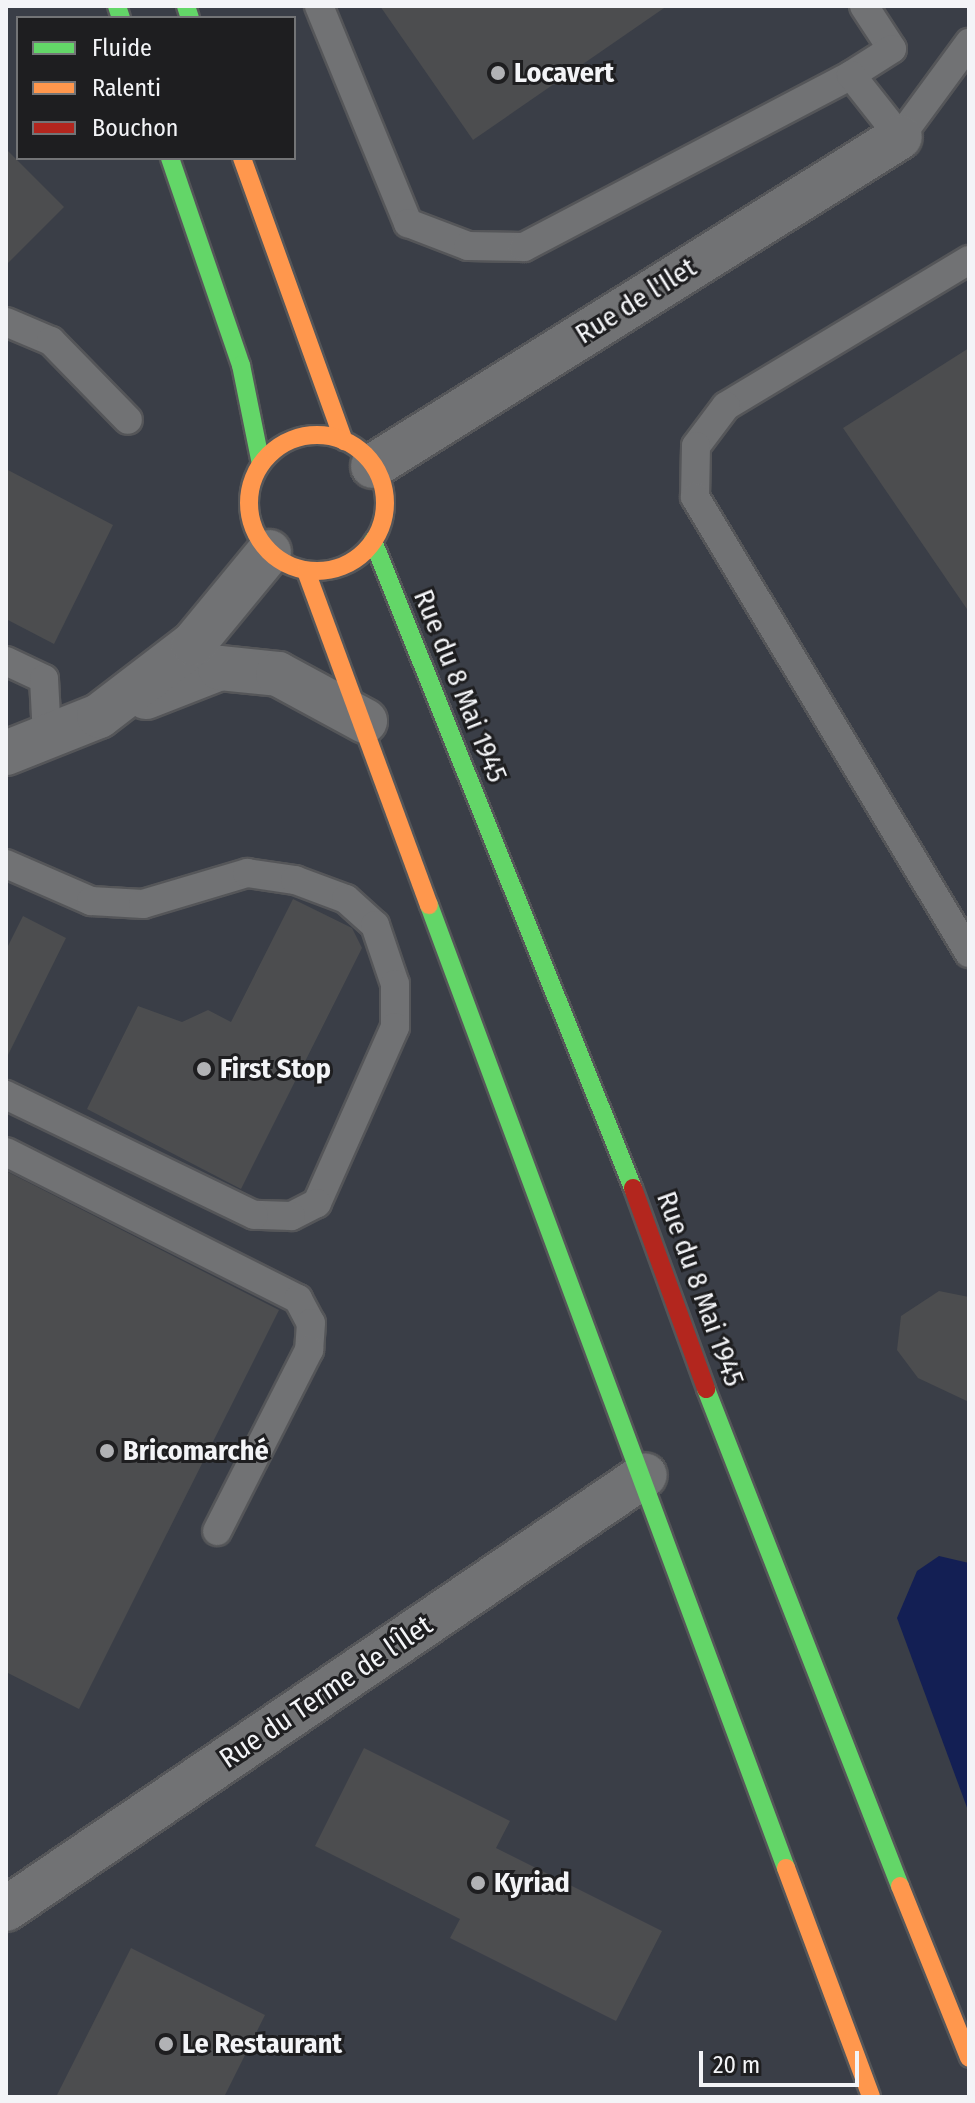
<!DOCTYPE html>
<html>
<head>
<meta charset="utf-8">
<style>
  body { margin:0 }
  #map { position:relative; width:975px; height:2103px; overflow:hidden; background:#36383a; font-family:"Fira Sans Condensed",sans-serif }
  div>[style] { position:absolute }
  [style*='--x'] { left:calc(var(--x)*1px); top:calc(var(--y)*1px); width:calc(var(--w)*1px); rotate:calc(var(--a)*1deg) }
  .built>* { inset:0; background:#3a3e47 }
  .water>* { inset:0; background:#131f54 }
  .building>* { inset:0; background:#4c4d4f }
  .roads { filter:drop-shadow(2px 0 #555659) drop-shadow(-2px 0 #555659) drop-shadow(0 2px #555659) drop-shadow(0 -2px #555659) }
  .lane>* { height:28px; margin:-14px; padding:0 14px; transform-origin:14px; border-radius:14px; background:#717274 }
  .street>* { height:44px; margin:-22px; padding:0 22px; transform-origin:22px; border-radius:22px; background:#717274 }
  .fast>* { height:18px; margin:-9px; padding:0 9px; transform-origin:9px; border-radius:9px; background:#63d668 }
  .slow>* { height:18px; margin:-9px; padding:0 9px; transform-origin:9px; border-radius:9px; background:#ff974d }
  .slow>.ring { margin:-9px; padding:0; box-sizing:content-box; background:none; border:18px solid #ff974d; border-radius:50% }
  .jam>* { height:18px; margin:-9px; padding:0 9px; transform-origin:9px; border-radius:9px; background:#b3261e }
  .dots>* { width:22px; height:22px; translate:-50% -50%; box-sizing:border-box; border:4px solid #1e1e20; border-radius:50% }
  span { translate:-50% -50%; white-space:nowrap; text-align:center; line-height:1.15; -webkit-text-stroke:6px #1e1e20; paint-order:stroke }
  .poi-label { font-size:28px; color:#f3f4f7; font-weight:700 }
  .left { translate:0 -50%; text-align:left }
  .street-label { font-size:28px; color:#f3f4f7 }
  .frame { position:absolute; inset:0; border:8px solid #f3f4f7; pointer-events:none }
  .legend { position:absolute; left:16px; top:16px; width:280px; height:144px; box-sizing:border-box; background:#1e1e20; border:2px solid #737476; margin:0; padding:10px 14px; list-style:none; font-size:24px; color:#f3f4f7 }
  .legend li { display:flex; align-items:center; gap:16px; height:40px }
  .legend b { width:40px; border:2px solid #737476 }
  .scale { position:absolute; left:699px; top:2051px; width:160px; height:36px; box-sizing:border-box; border:4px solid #f3f4f7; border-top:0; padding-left:10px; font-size:24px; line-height:28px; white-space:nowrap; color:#f3f4f7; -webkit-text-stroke:6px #1e1e20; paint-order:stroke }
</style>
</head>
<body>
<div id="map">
  <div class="built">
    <div style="clip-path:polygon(evenodd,6px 6px,969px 6px,969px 2097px,6px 2097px,6px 6px,18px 18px,294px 18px,294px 158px,18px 158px,18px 18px)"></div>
  </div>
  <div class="water">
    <div style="clip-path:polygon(939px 1556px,969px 1563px,969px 1813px,897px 1618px,917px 1571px)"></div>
  </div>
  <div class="building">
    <div style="clip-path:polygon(380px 6px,667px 6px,473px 140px)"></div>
    <div style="clip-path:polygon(6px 149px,64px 207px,6px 265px)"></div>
    <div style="clip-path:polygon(969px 348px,969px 612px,843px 428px)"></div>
    <div style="clip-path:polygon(6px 469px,113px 525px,54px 644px,6px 619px)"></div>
    <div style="clip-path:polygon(293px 899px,352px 928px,362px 948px,241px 1189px,87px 1109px,138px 1006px,182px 1022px,208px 1010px,231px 1022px)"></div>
    <div style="clip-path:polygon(23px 916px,66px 938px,6px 1059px,6px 950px)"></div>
    <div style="clip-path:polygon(6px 1171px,279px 1310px,79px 1709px,6px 1672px)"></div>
    <div style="clip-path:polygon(939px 1291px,969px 1297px,969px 1402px,918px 1378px,897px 1350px,901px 1316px)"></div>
    <div style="clip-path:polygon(364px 1748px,510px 1821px,496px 1848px,662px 1931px,616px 2021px,450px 1938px,460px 1919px,315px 1846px)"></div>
    <div style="clip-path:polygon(131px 1948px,265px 2015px,224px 2097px,56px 2097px)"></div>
  </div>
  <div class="roads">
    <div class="lane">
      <div style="--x:319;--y:6;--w:235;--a:67.7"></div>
      <div style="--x:408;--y:223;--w:64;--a:21"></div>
      <div style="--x:468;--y:246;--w:56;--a:1"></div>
      <div style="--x:524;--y:247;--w:369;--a:-27.7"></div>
      <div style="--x:864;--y:6;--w:51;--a:56.9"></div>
      <div style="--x:892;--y:49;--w:49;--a:147.6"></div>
      <div style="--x:851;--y:75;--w:79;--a:51.7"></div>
      <div style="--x:900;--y:137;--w:117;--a:-53.7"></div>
      <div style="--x:969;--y:260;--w:283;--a:149"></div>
      <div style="--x:726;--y:406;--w:50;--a:126.9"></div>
      <div style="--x:696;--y:446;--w:51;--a:91.1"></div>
      <div style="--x:695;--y:497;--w:532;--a:59"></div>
      <div style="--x:6;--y:322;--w:49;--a:22.9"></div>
      <div style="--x:51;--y:341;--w:110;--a:45.7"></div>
      <div style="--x:6;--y:661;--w:42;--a:25.3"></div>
      <div style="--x:44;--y:679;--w:57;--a:87"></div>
      <div style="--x:6;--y:864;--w:93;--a:23.5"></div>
      <div style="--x:91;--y:901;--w:52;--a:3.3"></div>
      <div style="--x:143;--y:904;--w:109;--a:-16.6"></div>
      <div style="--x:247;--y:873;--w:49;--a:8.3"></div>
      <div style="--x:295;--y:880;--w:54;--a:20.4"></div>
      <div style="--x:346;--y:899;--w:39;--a:42"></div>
      <div style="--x:375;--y:925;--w:62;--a:71.3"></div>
      <div style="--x:395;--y:984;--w:43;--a:90"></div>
      <div style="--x:395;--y:1027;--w:193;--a:113.9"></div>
      <div style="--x:317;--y:1203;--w:29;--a:153"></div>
      <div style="--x:291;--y:1216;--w:37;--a:-178"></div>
      <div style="--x:254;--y:1215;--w:276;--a:-154.2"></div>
      <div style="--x:6;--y:1152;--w:327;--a:26.7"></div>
      <div style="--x:298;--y:1299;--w:27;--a:62"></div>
      <div style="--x:311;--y:1323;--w:27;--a:94"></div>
      <div style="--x:309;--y:1350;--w:203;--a:116.9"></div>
    </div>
    <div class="street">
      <div style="--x:373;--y:466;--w:621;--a:-31.98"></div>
      <div style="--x:146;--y:697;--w:79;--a:-21.4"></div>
      <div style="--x:220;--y:668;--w:58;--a:5.9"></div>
      <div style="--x:278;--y:674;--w:99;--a:28.4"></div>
      <div style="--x:6;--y:753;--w:100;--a:-21.7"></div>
      <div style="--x:99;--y:716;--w:120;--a:-37.5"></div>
      <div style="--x:194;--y:643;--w:118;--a:-50.5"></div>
      <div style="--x:6;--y:1909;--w:772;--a:-34.18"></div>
    </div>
    <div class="fast">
      <div style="--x:117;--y:6;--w:13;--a:72"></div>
      <div style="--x:186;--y:6;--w:13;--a:72"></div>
      <div style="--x:170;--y:158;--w:219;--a:71.1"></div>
      <div style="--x:241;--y:365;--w:101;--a:78.6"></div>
      <div style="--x:373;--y:541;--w:697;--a:68.11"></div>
      <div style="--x:429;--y:905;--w:1027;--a:69.66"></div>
      <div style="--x:706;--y:1389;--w:534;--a:68.68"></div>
    </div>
    <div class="slow">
      <div style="--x:242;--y:158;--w:301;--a:70.2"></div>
      <div class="ring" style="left:249px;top:435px;width:118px;height:118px"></div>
      <div style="--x:306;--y:571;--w:356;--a:69.8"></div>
      <div style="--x:786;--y:1868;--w:244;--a:69.6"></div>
      <div style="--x:900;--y:1886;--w:185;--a:68.1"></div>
    </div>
    <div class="jam">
      <div style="--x:633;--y:1188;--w:214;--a:70"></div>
    </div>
  </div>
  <div class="dots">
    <div style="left:498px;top:73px;background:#b1b2b5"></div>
    <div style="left:204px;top:1069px;background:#b1b2b5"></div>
    <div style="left:107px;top:1451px;background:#b1b2b5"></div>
    <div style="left:478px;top:1883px;background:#b1b2b5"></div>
    <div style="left:166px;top:2044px;background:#b1b2b5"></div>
  </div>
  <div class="poi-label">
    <span class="left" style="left:514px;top:73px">Locavert</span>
    <span class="left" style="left:220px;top:1069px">First Stop</span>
    <span class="left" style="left:123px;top:1451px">Bricomarché</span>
    <span class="left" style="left:494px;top:1883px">Kyriad</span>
    <span class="left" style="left:182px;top:2044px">Le Restaurant</span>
  </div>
  <div class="street-label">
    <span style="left:636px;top:301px;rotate:-32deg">Rue de l'Ilet</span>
    <span style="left:460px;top:686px;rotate:68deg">Rue du 8 Mai 1945</span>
    <span style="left:700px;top:1289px;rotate:70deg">Rue du 8 Mai 1945</span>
    <span style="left:326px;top:1692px;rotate:-34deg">Rue du Terme de l'Îlet</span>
  </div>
  <div class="frame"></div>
  <ul class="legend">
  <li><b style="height:10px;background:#63d668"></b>Fluide</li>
  <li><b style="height:10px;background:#ff974d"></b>Ralenti</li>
  <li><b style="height:10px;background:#b3261e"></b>Bouchon</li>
  </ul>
  <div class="scale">20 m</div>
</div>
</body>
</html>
